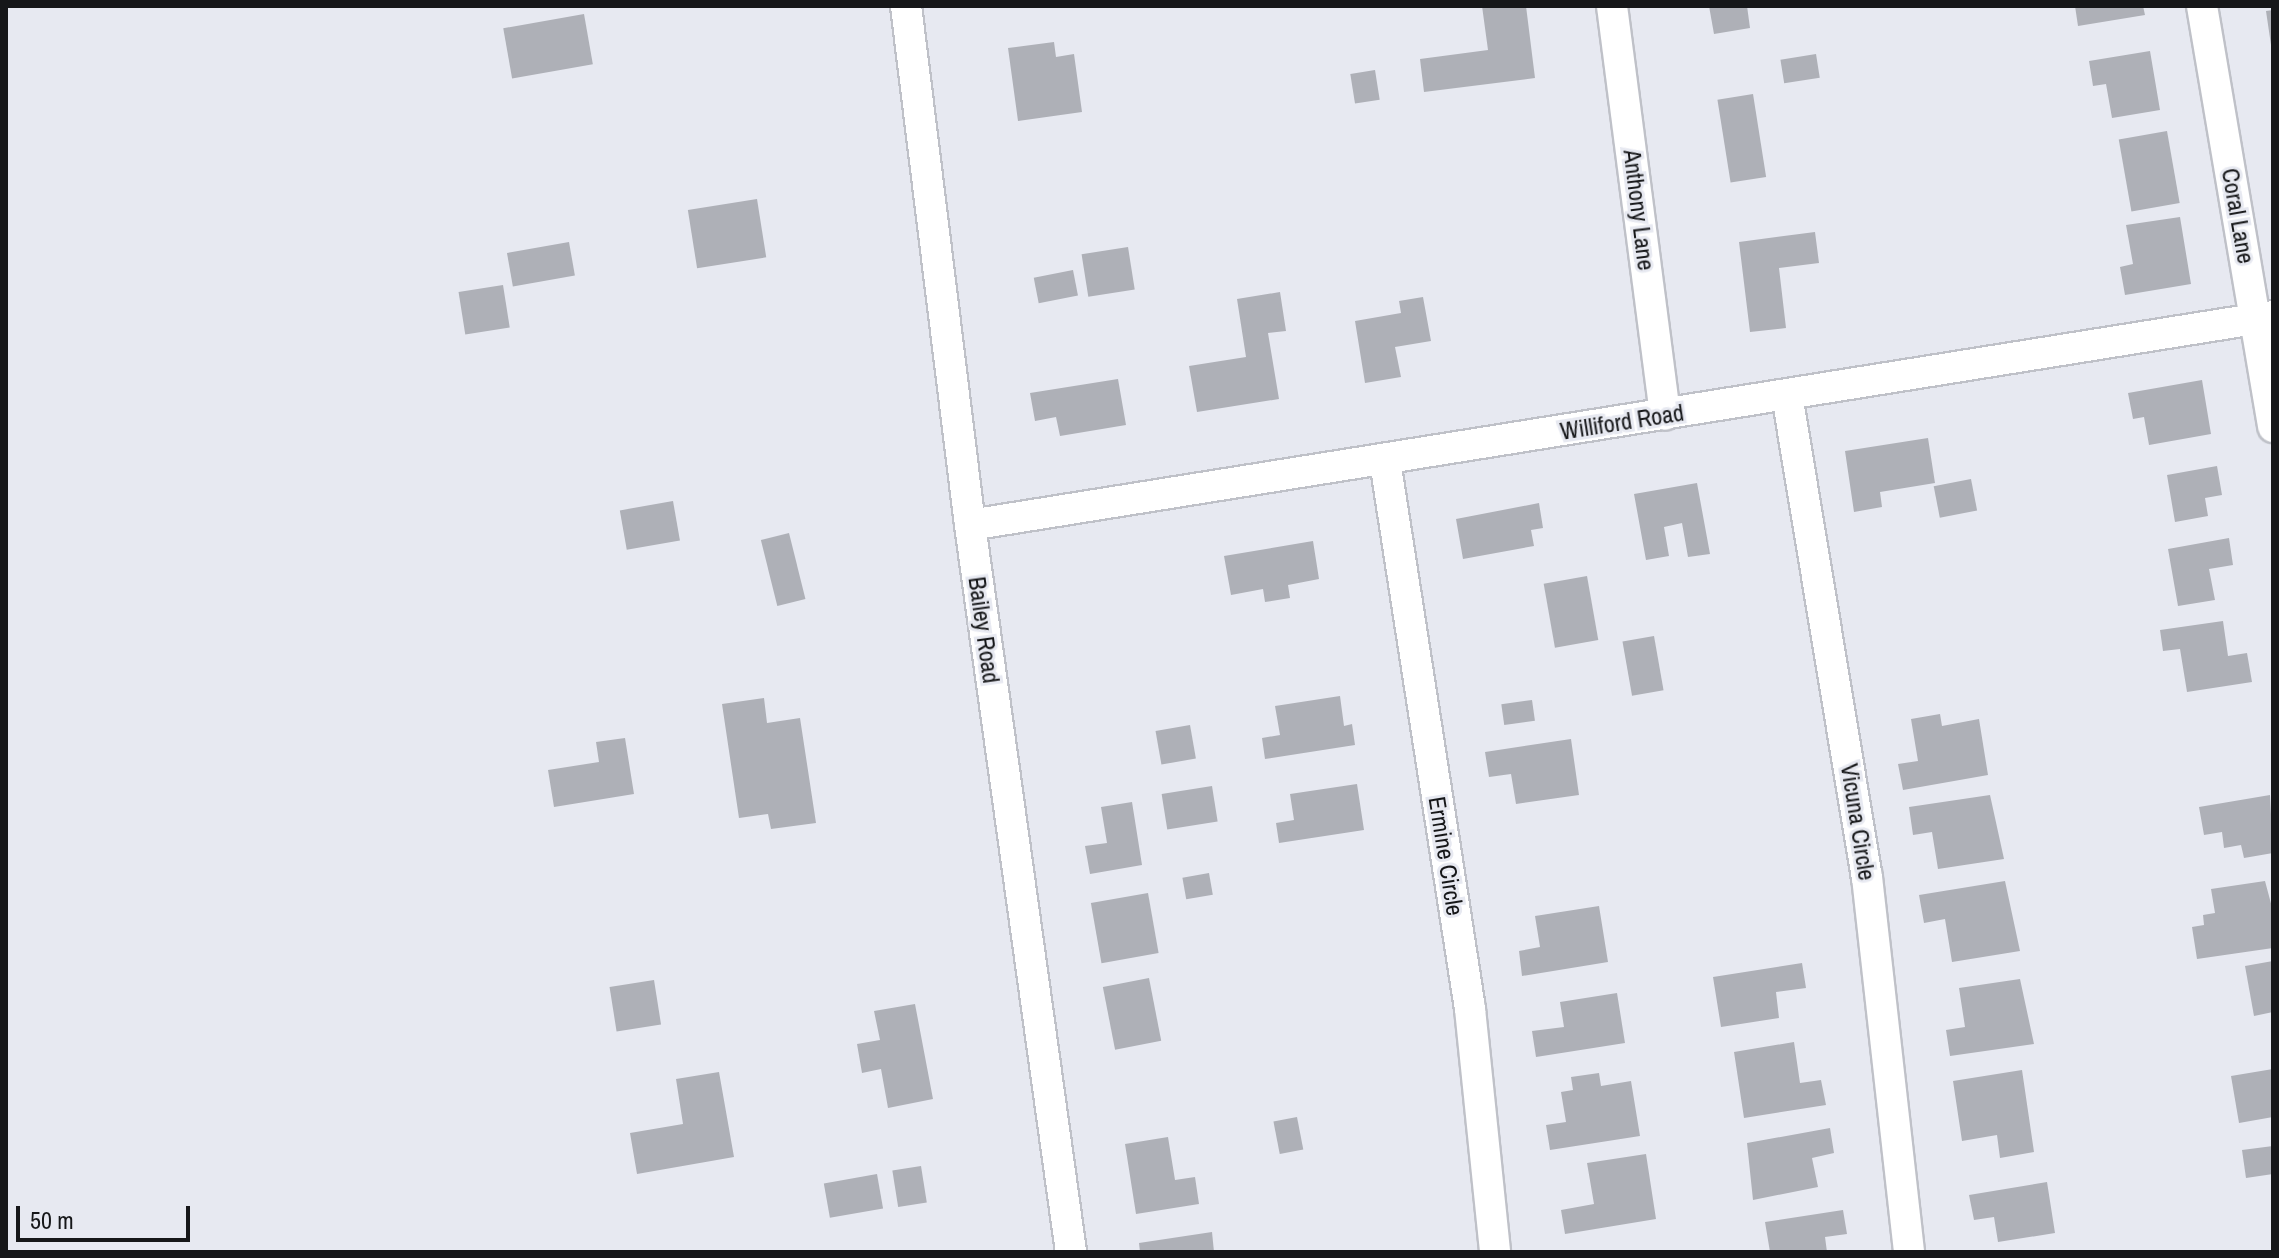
<!DOCTYPE html>
<html>
<head>
<meta charset="utf-8">
<style>
  body { margin:0 }
  #map { position:relative; width:2279px; height:1258px; overflow:hidden; background:#e7e9f1; font-family:"Archivo Narrow",sans-serif }
  div>[style] { position:absolute }
  [style*='--x'] { left:calc(var(--x)*1px); top:calc(var(--y)*1px); width:calc(var(--w)*1px); rotate:calc(var(--a)*1deg) }
  .building>* { inset:0; background:#aeb0b7; transform-origin:0 0 }
  .roads { filter:drop-shadow(2px 0 #bfc1c8) drop-shadow(-2px 0 #bfc1c8) drop-shadow(0 2px #bfc1c8) drop-shadow(0 -2px #bfc1c8) }
  .minor>* { height:30px; margin:-15px; padding:0 15px; transform-origin:15px; border-radius:15px; background:#fff }
  span { translate:-50% -50%; white-space:nowrap; text-align:center; line-height:1.15; -webkit-text-stroke:6px #e7e9f1; paint-order:stroke }
  .street-label { font-size:24px; color:#161719 }
  .frame { position:absolute; inset:0; border:8px solid #161719; pointer-events:none }
  .scale { position:absolute; left:16px; top:1206px; width:174px; height:36px; box-sizing:border-box; border:4px solid #161719; border-top:0; padding-left:10px; font-size:24px; line-height:28px; white-space:nowrap; color:#161719; -webkit-text-stroke:6px #e7e9f1; paint-order:stroke }
</style>
</head>
<body>
<div id="map">
  <div class="building">
    <div style="clip-path:polygon(1482px 6px,1526px 6px,1535px 78px,1424px 92px,1420px 59px,1488px 50px)"></div>
    <div style="clip-path:polygon(1709px 6px,1747px 6px,1750px 28px,1714px 34px)"></div>
    <div style="clip-path:polygon(2075px 6px,2143px 6px,2145px 15px,2078px 26px)"></div>
    <div style="clip-path:polygon(2273px 10px,2273px 45px,2271px 45px,2266px 11px)"></div>
    <div style="left:584px;top:14px;width:51px;height:82px;rotate:80deg"></div>
    <div style="clip-path:polygon(1054px 42px,1056px 57px,1074px 54px,1082px 112px,1018px 121px,1008px 48px)"></div>
    <div style="clip-path:polygon(2150px 51px,2160px 110px,2112px 118px,2106px 84px,2093px 86px,2089px 61px)"></div>
    <div style="left:1816px;top:54px;width:24px;height:36px;rotate:81deg"></div>
    <div style="left:1375px;top:70px;width:30px;height:25px;rotate:81deg"></div>
    <div style="left:1753px;top:94px;width:84px;height:36px;rotate:81deg"></div>
    <div style="left:2167px;top:131px;width:73px;height:49px;rotate:80deg"></div>
    <div style="left:757px;top:199px;width:59px;height:70px;rotate:81deg"></div>
    <div style="clip-path:polygon(2180px 217px,2191px 284px,2125px 295px,2120px 267px,2133px 264px,2126px 225px)"></div>
    <div style="clip-path:polygon(1815px 232px,1819px 263px,1779px 268px,1786px 328px,1750px 332px,1739px 242px)"></div>
    <div style="left:569px;top:242px;width:34px;height:63px;rotate:80deg"></div>
    <div style="left:1128px;top:247px;width:43px;height:47px;rotate:81deg"></div>
    <div style="left:1073px;top:270px;width:26px;height:40px;rotate:79deg"></div>
    <div style="left:503px;top:285px;width:43px;height:45px;rotate:81deg"></div>
    <div style="clip-path:polygon(1280px 292px,1286px 331px,1268px 333px,1279px 399px,1197px 412px,1189px 366px,1246px 357px,1237px 299px)"></div>
    <div style="clip-path:polygon(1423px 297px,1431px 341px,1395px 347px,1401px 377px,1365px 383px,1355px 321px,1401px 313px,1399px 301px)"></div>
    <div style="clip-path:polygon(1118px 379px,1126px 425px,1060px 436px,1056px 417px,1035px 421px,1030px 393px)"></div>
    <div style="clip-path:polygon(2202px 380px,2211px 434px,2149px 445px,2144px 417px,2133px 419px,2128px 393px)"></div>
    <div style="clip-path:polygon(1928px 438px,1935px 483px,1880px 492px,1882px 507px,1854px 512px,1845px 451px)"></div>
    <div style="clip-path:polygon(2217px 466px,2222px 495px,2205px 498px,2208px 516px,2175px 522px,2167px 475px)"></div>
    <div style="left:1971px;top:479px;width:32px;height:38px;rotate:79deg"></div>
    <div style="clip-path:polygon(1697px 483px,1710px 554px,1688px 557px,1682px 523px,1664px 527px,1669px 556px,1646px 560px,1634px 494px)"></div>
    <div style="left:673px;top:501px;width:40px;height:54px;rotate:80deg"></div>
    <div style="clip-path:polygon(1539px 503px,1543px 528px,1531px 530px,1534px 546px,1463px 559px,1456px 519px)"></div>
    <div style="left:789px;top:533px;width:68px;height:29px;rotate:76deg"></div>
    <div style="clip-path:polygon(2229px 538px,2233px 565px,2209px 569px,2215px 600px,2178px 606px,2168px 549px)"></div>
    <div style="clip-path:polygon(1313px 541px,1319px 579px,1288px 585px,1290px 598px,1265px 602px,1263px 589px,1231px 595px,1224px 556px)"></div>
    <div style="left:1587px;top:576px;width:65px;height:44px;rotate:80deg"></div>
    <div style="clip-path:polygon(2223px 621px,2228px 656px,2247px 653px,2252px 682px,2187px 692px,2180px 649px,2163px 651px,2160px 630px)"></div>
    <div style="left:1654px;top:636px;width:55px;height:32px;rotate:80deg"></div>
    <div style="clip-path:polygon(1340px 696px,1344px 726px,1352px 724px,1355px 745px,1265px 759px,1262px 738px,1280px 735px,1275px 706px)"></div>
    <div style="clip-path:polygon(764px 698px,767px 723px,800px 718px,816px 823px,771px 829px,768px 814px,739px 818px,722px 704px)"></div>
    <div style="left:1532px;top:700px;width:21px;height:31px;rotate:82deg"></div>
    <div style="clip-path:polygon(1940px 714px,1942px 726px,1979px 719px,1988px 775px,1903px 790px,1898px 764px,1918px 761px,1911px 719px)"></div>
    <div style="left:1190px;top:725px;width:34px;height:35px;rotate:80deg"></div>
    <div style="clip-path:polygon(625px 738px,634px 794px,554px 807px,548px 770px,599px 762px,596px 742px)"></div>
    <div style="clip-path:polygon(1571px 739px,1579px 795px,1516px 804px,1511px 774px,1489px 777px,1485px 752px)"></div>
    <div style="clip-path:polygon(1357px 784px,1364px 830px,1279px 843px,1276px 823px,1294px 820px,1290px 794px)"></div>
    <div style="left:1212px;top:786px;width:36px;height:51px;rotate:81deg"></div>
    <div style="clip-path:polygon(1990px 795px,2004px 859px,1938px 869px,1932px 832px,1913px 835px,1909px 807px)"></div>
    <div style="clip-path:polygon(2270px 795px,2273px 853px,2244px 858px,2241px 845px,2224px 848px,2222px 832px,2204px 835px,2199px 807px)"></div>
    <div style="clip-path:polygon(1132px 802px,1142px 865px,1090px 874px,1085px 846px,1107px 843px,1101px 807px)"></div>
    <div style="left:1209px;top:873px;width:22px;height:27px;rotate:80deg"></div>
    <div style="clip-path:polygon(2005px 881px,2020px 951px,1952px 962px,1945px 919px,1924px 923px,1919px 895px)"></div>
    <div style="clip-path:polygon(2265px 881px,2273px 911px,2273px 948px,2197px 959px,2192px 927px,2204px 925px,2203px 915px,2215px 913px,2211px 889px)"></div>
    <div style="left:1148px;top:893px;width:61px;height:58px;rotate:80deg"></div>
    <div style="clip-path:polygon(1599px 906px,1608px 962px,1522px 976px,1519px 951px,1540px 947px,1535px 916px)"></div>
    <div style="clip-path:polygon(2273px 961px,2273px 1012px,2254px 1016px,2245px 966px)"></div>
    <div style="clip-path:polygon(1802px 963px,1806px 988px,1776px 992px,1779px 1018px,1721px 1027px,1713px 977px)"></div>
    <div style="left:1149px;top:978px;width:64px;height:47px;rotate:79deg"></div>
    <div style="clip-path:polygon(2020px 979px,2034px 1044px,1950px 1056px,1946px 1030px,1965px 1027px,1959px 988px)"></div>
    <div style="left:654px;top:980px;width:45px;height:45px;rotate:81deg"></div>
    <div style="clip-path:polygon(1617px 993px,1625px 1043px,1536px 1057px,1532px 1031px,1564px 1027px,1560px 1002px)"></div>
    <div style="clip-path:polygon(915px 1004px,933px 1099px,888px 1108px,881px 1069px,862px 1073px,857px 1044px,880px 1040px,874px 1011px)"></div>
    <div style="clip-path:polygon(1794px 1042px,1800px 1083px,1821px 1080px,1826px 1105px,1744px 1118px,1734px 1052px)"></div>
    <div style="clip-path:polygon(2273px 1069px,2273px 1117px,2239px 1123px,2231px 1076px)"></div>
    <div style="clip-path:polygon(2022px 1070px,2034px 1152px,2000px 1158px,1997px 1135px,1962px 1141px,1953px 1081px)"></div>
    <div style="clip-path:polygon(719px 1072px,734px 1157px,637px 1174px,630px 1133px,683px 1124px,676px 1079px)"></div>
    <div style="clip-path:polygon(1599px 1073px,1601px 1086px,1631px 1081px,1640px 1136px,1550px 1150px,1546px 1125px,1566px 1122px,1561px 1092px,1573px 1090px,1571px 1077px)"></div>
    <div style="left:1297px;top:1117px;width:33px;height:24px;rotate:79deg"></div>
    <div style="clip-path:polygon(1830px 1128px,1834px 1153px,1812px 1158px,1818px 1187px,1753px 1200px,1747px 1143px)"></div>
    <div style="clip-path:polygon(1168px 1137px,1175px 1180px,1195px 1177px,1199px 1204px,1136px 1214px,1125px 1144px)"></div>
    <div style="clip-path:polygon(2273px 1146px,2273px 1174px,2246px 1178px,2242px 1150px)"></div>
    <div style="clip-path:polygon(1646px 1154px,1656px 1219px,1565px 1234px,1561px 1210px,1594px 1204px,1587px 1163px)"></div>
    <div style="left:921px;top:1166px;width:37px;height:29px;rotate:81deg"></div>
    <div style="left:877px;top:1174px;width:35px;height:54px;rotate:80deg"></div>
    <div style="clip-path:polygon(2047px 1182px,2055px 1233px,1998px 1242px,1994px 1217px,1974px 1220px,1969px 1195px)"></div>
    <div style="clip-path:polygon(1843px 1210px,1847px 1234px,1825px 1237px,1827px 1252px,1770px 1252px,1765px 1222px)"></div>
    <div style="clip-path:polygon(1212px 1232px,1214px 1252px,1140px 1252px,1139px 1243px)"></div>
  </div>
  <div class="roads">
    <div class="minor">
      <div style="--x:906;--y:6;--w:523;--a:82.97"></div>
      <div style="--x:970;--y:525;--w:734;--a:82.09"></div>
      <div style="--x:1612;--y:6;--w:412;--a:82.6"></div>
      <div style="--x:2202;--y:6;--w:427;--a:80.4"></div>
      <div style="--x:1787;--y:395;--w:489;--a:80.6"></div>
      <div style="--x:1867;--y:877;--w:377;--a:83.6"></div>
      <div style="--x:1385;--y:461;--w:555;--a:81.18"></div>
      <div style="--x:1470;--y:1009;--w:244;--a:84.1"></div>
      <div style="--x:970;--y:525;--w:1320;--a:-9.11"></div>
    </div>
  </div>
  <div class="street-label">
    <span style="left:1639px;top:210px;rotate:83deg">Anthony Lane</span>
    <span style="left:2238px;top:216px;rotate:80deg">Coral Lane</span>
    <span style="left:1622px;top:422px;rotate:-9deg">Williford Road</span>
    <span style="left:984px;top:630px;rotate:82deg">Bailey Road</span>
    <span style="left:1858px;top:822px;rotate:81deg">Vicuna Circle</span>
    <span style="left:1446px;top:856px;rotate:81deg">Ermine Circle</span>
  </div>
  <div class="frame"></div>
  <div class="scale">50 m</div>
</div>
</body>
</html>
